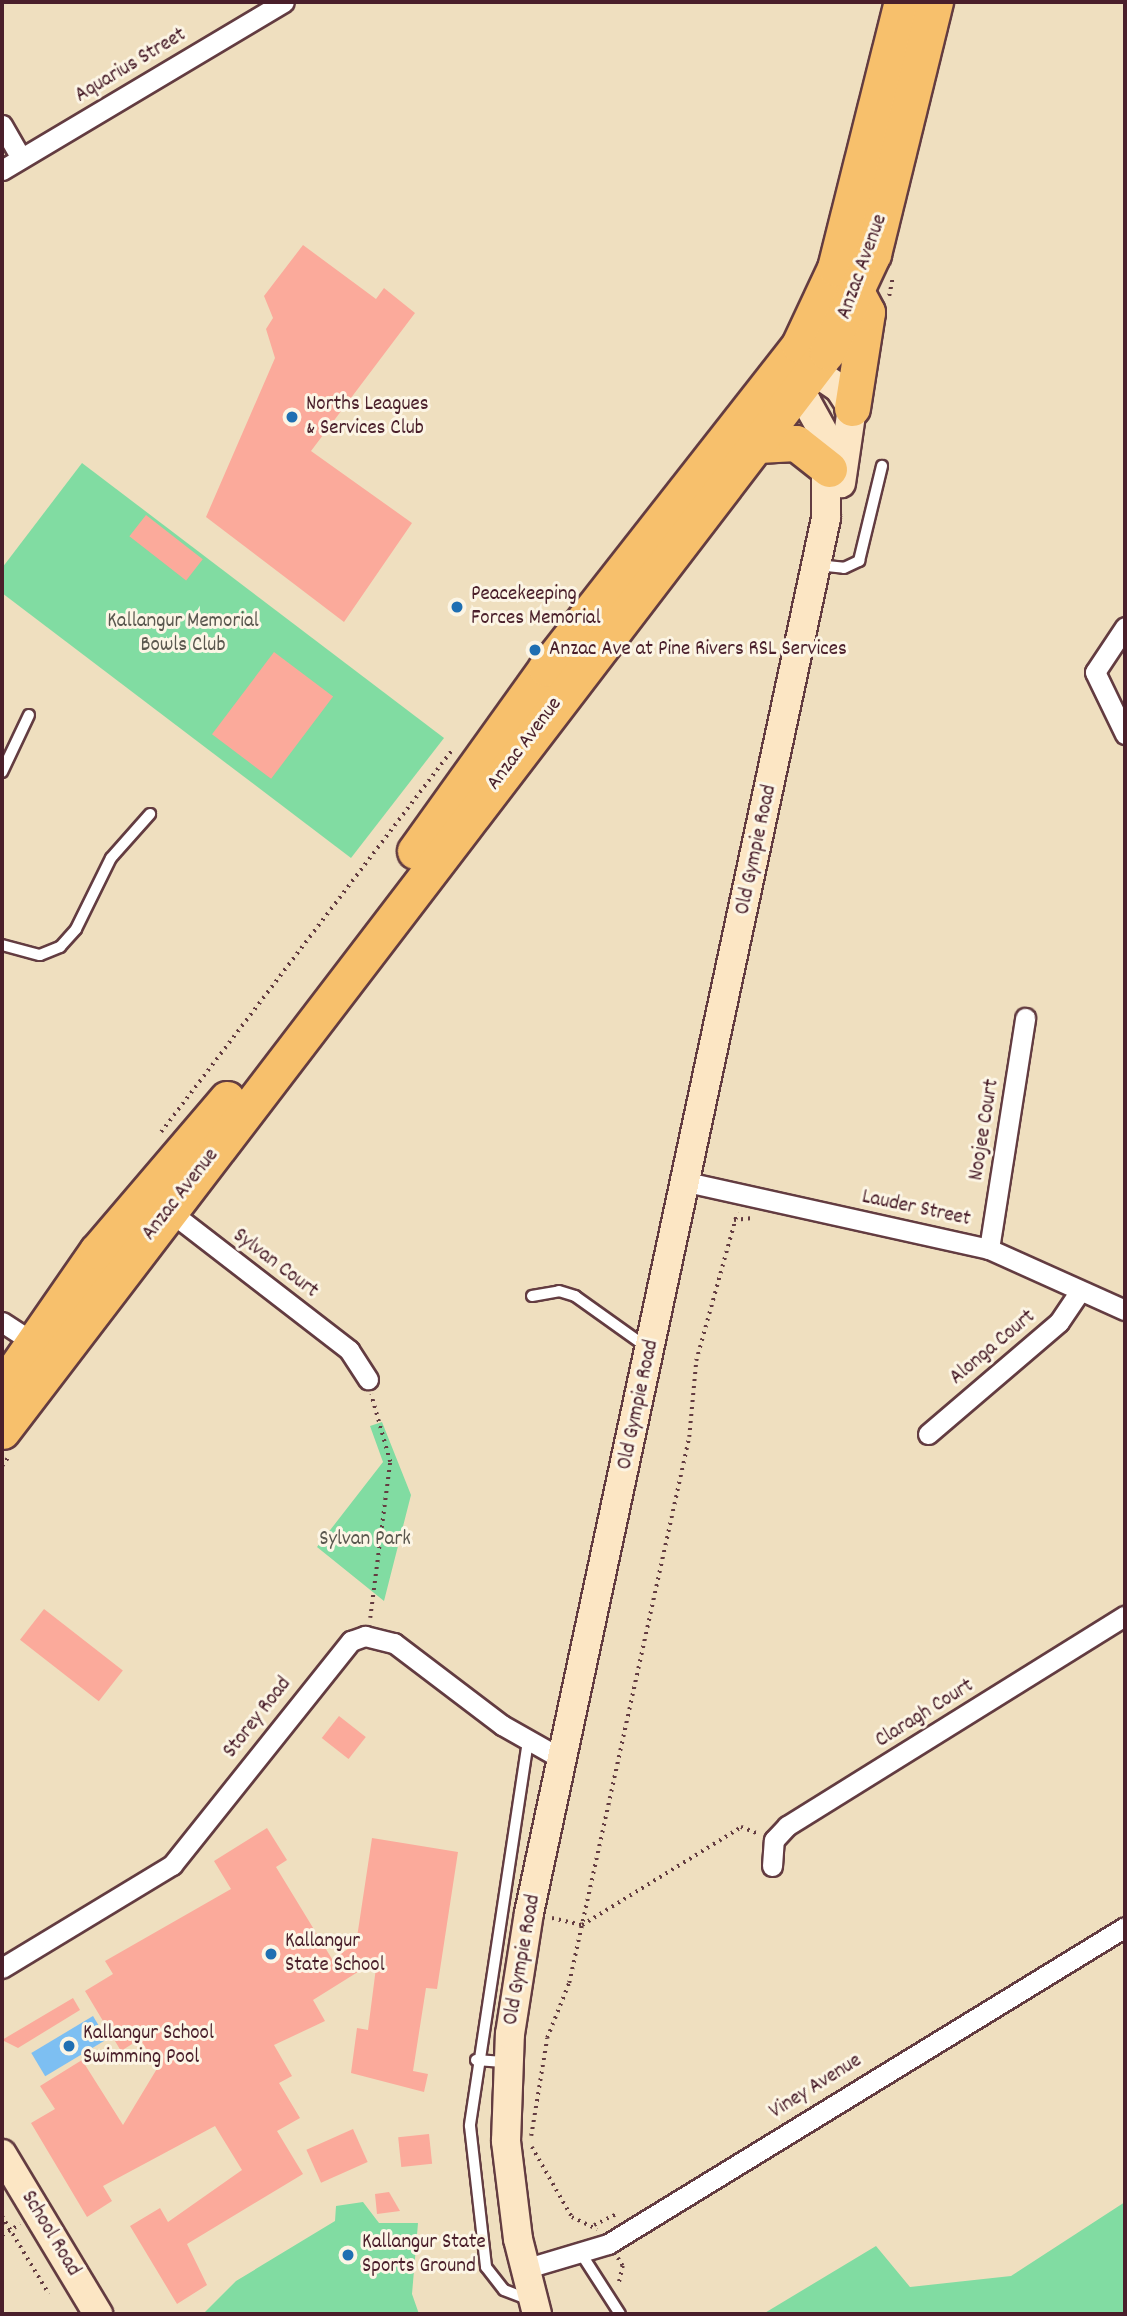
<!DOCTYPE html>
<html>
<head>
<meta charset="utf-8">
<style>
  body { margin:0 }
  #map { position:relative; width:1127px; height:2316px; overflow:hidden; background:#efdfbf; font-family:Dekko,sans-serif }
  div>[style] { position:absolute }
  [style*='--x'] { left:calc(var(--x)*1px); top:calc(var(--y)*1px); width:calc(var(--w)*1px); rotate:calc(var(--a)*1deg) }
  .green>* { inset:0; background:#81dca2 }
  .water>* { inset:0; background:#7dbff2; transform-origin:0 0 }
  .building>* { inset:0; background:#fbaa9b; transform-origin:0 0 }
  .path>* { height:3.5px; margin-top:-1.75px; transform-origin:0; background:repeating-linear-gradient(90deg,#633c41 0 2px,transparent 0 7px) }
  .roads { filter:drop-shadow(2px 0 #633c41) drop-shadow(-2px 0 #633c41) drop-shadow(0 2px #633c41) drop-shadow(0 -2px #633c41) }
  .lane>* { height:10px; margin:-5px; padding:0 5px; transform-origin:5px; border-radius:5px; background:#fff }
  .street>* { height:19px; margin:-9.5px; padding:0 9.5px; transform-origin:9.5px; border-radius:9.5px; background:#fff }
  .secondary>* { height:28px; margin:-14px; padding:0 14px; transform-origin:14px; border-radius:14px; background:#fce6c4 }
  .highway>* { height:35px; margin:-17.5px; padding:0 17.5px; transform-origin:17.5px; border-radius:17.5px; background:#f7c06c }
  .dots>* { width:19px; height:19px; translate:-50% -50%; box-sizing:border-box; border:4px solid #fcf5e5; border-radius:50% }
  span { translate:-50% -50%; white-space:nowrap; text-align:center; line-height:1.15; -webkit-text-stroke:6px #fcf5e5; paint-order:stroke }
  .street-label { font-size:21px; color:#4a1f2b }
  .poi-label { font-size:21px; color:#4a1f2b }
  .left { translate:0 -50%; text-align:left }
  .park-label { font-size:21px; color:#5a584f }
  .frame { position:absolute; inset:0; border:4px solid #4a1f2b; pointer-events:none }
</style>
</head>
<body>
<div id="map">
  <div class="green">
    <div style="clip-path:polygon(82px 463px,444px 738px,351px 858px,2px 593px,2px 568px)"></div>
    <div style="clip-path:polygon(382px 1422px,411px 1495px,384px 1601px,317px 1547px,383px 1462px,370px 1426px)"></div>
    <div style="clip-path:polygon(363px 2202px,379px 2223px,418px 2223px,412px 2294px,419px 2314px,203px 2314px,236px 2281px,335px 2221px,336px 2206px)"></div>
    <div style="clip-path:polygon(1125px 2202px,1125px 2314px,763px 2314px,876px 2246px,910px 2287px,1011px 2276px)"></div>
  </div>
  <div class="water">
    <div style="left:93px;top:2016px;width:27px;height:72px;rotate:59deg"></div>
  </div>
  <div class="building">
    <div style="clip-path:polygon(303px 245px,376px 299px,384px 288px,415px 313px,311px 451px,412px 523px,344px 622px,206px 517px,275px 358px,266px 329px,273px 318px,264px 296px)"></div>
    <div style="left:146px;top:515px;width:72px;height:27px;rotate:38deg"></div>
    <div style="left:274px;top:652px;width:74px;height:103px;rotate:37deg"></div>
    <div style="left:44px;top:1609px;width:100px;height:39px;rotate:38deg"></div>
    <div style="left:339px;top:1716px;width:34px;height:28px;rotate:38deg"></div>
    <div style="clip-path:polygon(267px 1828px,287px 1860px,276px 1867px,332px 1959px,356px 1944px,372px 1838px,458px 1852px,437px 1989px,426px 1988px,413px 2071px,428px 2074px,424px 2092px,351px 2073px,357px 2028px,368px 2030px,377px 1960px,313px 2000px,325px 2021px,274px 2045px,292px 2076px,279px 2083px,300px 2118px,277px 2131px,303px 2174px,187px 2244px,207px 2285px,177px 2304px,130px 2226px,160px 2208px,168px 2222px,242px 2170px,215px 2126px,103px 2186px,112px 2201px,87px 2217px,31px 2123px,55px 2109px,40px 2086px,82px 2060px,123px 2125px,158px 2067px,140px 2039px,121px 2051px,85px 1991px,113px 1974px,105px 1961px,231px 1889px,214px 1861px)"></div>
    <div style="clip-path:polygon(73px 1998px,80px 2010px,18px 2048px,2px 2040px)"></div>
    <div style="left:353px;top:2129px;width:36px;height:51px;rotate:66deg"></div>
    <div style="left:429px;top:2134px;width:30px;height:31px;rotate:84deg"></div>
    <div style="clip-path:polygon(389px 2192px,400px 2211px,377px 2214px,375px 2194px)"></div>
  </div>
  <div class="path">
    <div style="--x:889;--y:296;--w:20;--a:-79"></div>
    <div style="--x:2;--y:364;--w:1;--a:45"></div>
    <div style="--x:161;--y:1132;--w:479;--a:-52.7"></div>
    <div style="--x:734;--y:1220;--w:19;--a:-6"></div>
    <div style="--x:2;--y:1466;--w:12;--a:-55"></div>
    <div style="--x:370;--y:1618;--w:157;--a:-82.7"></div>
    <div style="--x:390;--y:1462;--w:70;--a:-105.8"></div>
    <div style="--x:552;--y:1918;--w:31;--a:13"></div>
    <div style="--x:582;--y:1925;--w:187;--a:-31.6"></div>
    <div style="--x:741;--y:1827;--w:19;--a:21"></div>
    <div style="--x:531;--y:2136;--w:99;--a:-80.7"></div>
    <div style="--x:547;--y:2038;--w:59;--a:-68.2"></div>
    <div style="--x:569;--y:1983;--w:559;--a:-77.6"></div>
    <div style="--x:689;--y:1437;--w:76;--a:-84.7"></div>
    <div style="--x:696;--y:1361;--w:154;--a:-74.5"></div>
    <div style="--x:532;--y:2147;--w:81;--a:60.3"></div>
    <div style="--x:572;--y:2217;--w:28;--a:26"></div>
    <div style="--x:2;--y:2216;--w:91;--a:58.9"></div>
    <div style="--x:594;--y:2225;--w:25;--a:-26"></div>
    <div style="--x:2;--y:2235;--w:21;--a:-31"></div>
    <div style="--x:618;--y:2258;--w:9;--a:58"></div>
    <div style="--x:623;--y:2266;--w:17;--a:103"></div>
  </div>
  <div class="roads">
    <div class="lane">
      <div style="--x:817;--y:565;--w:27;--a:6"></div>
      <div style="--x:844;--y:568;--w:17;--a:-25"></div>
      <div style="--x:859;--y:561;--w:98;--a:-76.4"></div>
      <div style="--x:2;--y:772;--w:63;--a:-64.7"></div>
      <div style="--x:2;--y:945;--w:39;--a:15"></div>
      <div style="--x:40;--y:955;--w:22;--a:-22"></div>
      <div style="--x:60;--y:947;--w:24;--a:-48"></div>
      <div style="--x:76;--y:929;--w:79;--a:-63.8"></div>
      <div style="--x:111;--y:858;--w:59;--a:-48.4"></div>
      <div style="--x:532;--y:1296;--w:27;--a:-10"></div>
      <div style="--x:559;--y:1291;--w:17;--a:17"></div>
      <div style="--x:575;--y:1296;--w:90;--a:35.5"></div>
      <div style="--x:528;--y:1741;--w:389;--a:98.6"></div>
      <div style="--x:470;--y:2126;--w:142;--a:83.5"></div>
      <div style="--x:486;--y:2267;--w:29;--a:52"></div>
      <div style="--x:504;--y:2290;--w:26;--a:21"></div>
      <div style="--x:476;--y:2060;--w:31;--a:4"></div>
      <div style="--x:582;--y:2255;--w:70;--a:57.2"></div>
    </div>
    <div class="street">
      <div style="--x:2;--y:125;--w:38;--a:60"></div>
      <div style="--x:2;--y:170;--w:328;--a:-30.8"></div>
      <div style="--x:1125;--y:627;--w:54;--a:123.7"></div>
      <div style="--x:1095;--y:672;--w:69;--a:64.2"></div>
      <div style="--x:687;--y:1182;--w:309;--a:12.5"></div>
      <div style="--x:989;--y:1249;--w:149;--a:24.2"></div>
      <div style="--x:164;--y:1207;--w:234;--a:37.7"></div>
      <div style="--x:349;--y:1350;--w:35;--a:57"></div>
      <div style="--x:989;--y:1249;--w:234;--a:-81.1"></div>
      <div style="--x:2;--y:1322;--w:44;--a:33"></div>
      <div style="--x:928;--y:1434;--w:172;--a:-40.5"></div>
      <div style="--x:1059;--y:1322;--w:37;--a:-56"></div>
      <div style="--x:772;--y:1866;--w:26;--a:-86"></div>
      <div style="--x:774;--y:1840;--w:19;--a:-47"></div>
      <div style="--x:787;--y:1826;--w:398;--a:-31.9"></div>
      <div style="--x:2;--y:1968;--w:199;--a:-31.2"></div>
      <div style="--x:172;--y:1865;--w:287;--a:-51.4"></div>
      <div style="--x:351;--y:1641;--w:15;--a:-20"></div>
      <div style="--x:365;--y:1636;--w:30;--a:14"></div>
      <div style="--x:394;--y:1643;--w:136;--a:37.2"></div>
      <div style="--x:502;--y:1725;--w:69;--a:29.5"></div>
      <div style="--x:524;--y:2269;--w:88;--a:-16.6"></div>
      <div style="--x:608;--y:2244;--w:606;--a:-31.51"></div>
    </div>
    <div class="secondary">
      <div style="--x:796;--y:359;--w:52;--a:34"></div>
      <div style="--x:839;--y:388;--w:24;--a:57"></div>
      <div style="--x:852;--y:408;--w:76;--a:98.3"></div>
      <div style="--x:2;--y:2154;--w:187;--a:59"></div>
      <div style="--x:537;--y:2314;--w:77;--a:-104.2"></div>
      <div style="--x:518;--y:2239;--w:99;--a:-97"></div>
      <div style="--x:506;--y:2141;--w:107;--a:-87.9"></div>
      <div style="--x:510;--y:2034;--w:122;--a:-81.1"></div>
      <div style="--x:529;--y:1913;--w:1426;--a:-77.98"></div>
      <div style="--x:826;--y:518;--w:81;--a:-90"></div>
      <div style="--x:826;--y:437;--w:41;--a:-119.1"></div>
      <div style="--x:806;--y:401;--w:33;--a:-135"></div>
    </div>
    <div class="highway">
      <div style="--x:852;--y:408;--w:97;--a:-81.1"></div>
      <div style="--x:867;--y:312;--w:19;--a:-118"></div>
      <div style="--x:758;--y:445;--w:38;--a:-3"></div>
      <div style="--x:796;--y:443;--w:42;--a:38.2"></div>
      <div style="--x:415;--y:851;--w:225;--a:-54.4"></div>
      <div style="--x:546;--y:668;--w:410;--a:-51.9"></div>
      <div style="--x:799;--y:345;--w:85;--a:-64.9"></div>
      <div style="--x:835;--y:268;--w:274;--a:-75.9"></div>
      <div style="--x:2;--y:1388;--w:167;--a:-55.3"></div>
      <div style="--x:97;--y:1251;--w:200;--a:-49.5"></div>
      <div style="--x:2;--y:1431;--w:1358;--a:-52.6"></div>
      <div style="--x:827;--y:352;--w:108;--a:-64.9"></div>
      <div style="--x:873;--y:254;--w:260;--a:-76.2"></div>
    </div>
  </div>
  <div class="dots">
    <div style="left:292px;top:417px;background:#1f6fb2"></div>
    <div style="left:457px;top:607px;background:#1f6fb2"></div>
    <div style="left:535px;top:650px;background:#1f6fb2"></div>
    <div style="left:271px;top:1954px;background:#1f6fb2"></div>
    <div style="left:69px;top:2046px;background:#1f6fb2"></div>
    <div style="left:348px;top:2255px;background:#1f6fb2"></div>
  </div>
  <div class="street-label">
    <span style="left:131px;top:66px;rotate:-31deg">Aquarius Street</span>
    <span style="left:863px;top:267px;rotate:-70deg">Anzac Avenue</span>
    <span style="left:525px;top:744px;rotate:-53deg">Anzac Avenue</span>
    <span style="left:757px;top:850px;rotate:-78deg">Old Gympie Road</span>
    <span style="left:985px;top:1130px;rotate:-81deg">Noojee Court</span>
    <span style="left:181px;top:1195px;rotate:-52deg">Anzac Avenue</span>
    <span style="left:916px;top:1209px;rotate:12deg">Lauder Street</span>
    <span style="left:275px;top:1264px;rotate:37deg">Sylvan Court</span>
    <span style="left:993px;top:1348px;rotate:-40deg">Alonga Court</span>
    <span style="left:639px;top:1405px;rotate:-78deg">Old Gympie Road</span>
    <span style="left:925px;top:1714px;rotate:-32deg">Claragh Court</span>
    <span style="left:258px;top:1718px;rotate:-52deg">Storey Road</span>
    <span style="left:523px;top:1960px;rotate:-80deg">Old Gympie Road</span>
    <span style="left:816px;top:2087px;rotate:-32deg">Viney Avenue</span>
    <span style="left:50px;top:2234px;rotate:59deg">School Road</span>
  </div>
  <div class="poi-label">
    <span class="left" style="left:306px;top:417px">Norths Leagues<br>&amp; Services Club</span>
    <span class="left" style="left:471px;top:607px">Peacekeeping<br>Forces Memorial</span>
    <span class="left" style="left:549px;top:650px">Anzac Ave at Pine Rivers RSL Services</span>
    <span class="left" style="left:285px;top:1954px">Kallangur<br>State School</span>
    <span class="left" style="left:83px;top:2046px">Kallangur School<br>Swimming Pool</span>
    <span class="left" style="left:362px;top:2255px">Kallangur State<br>Sports Ground</span>
  </div>
  <div class="park-label">
    <span style="left:183px;top:634px">Kallangur Memorial<br>Bowls Club</span>
    <span style="left:365px;top:1540px">Sylvan Park</span>
  </div>
  <div class="frame"></div>
</div>
</body>
</html>
